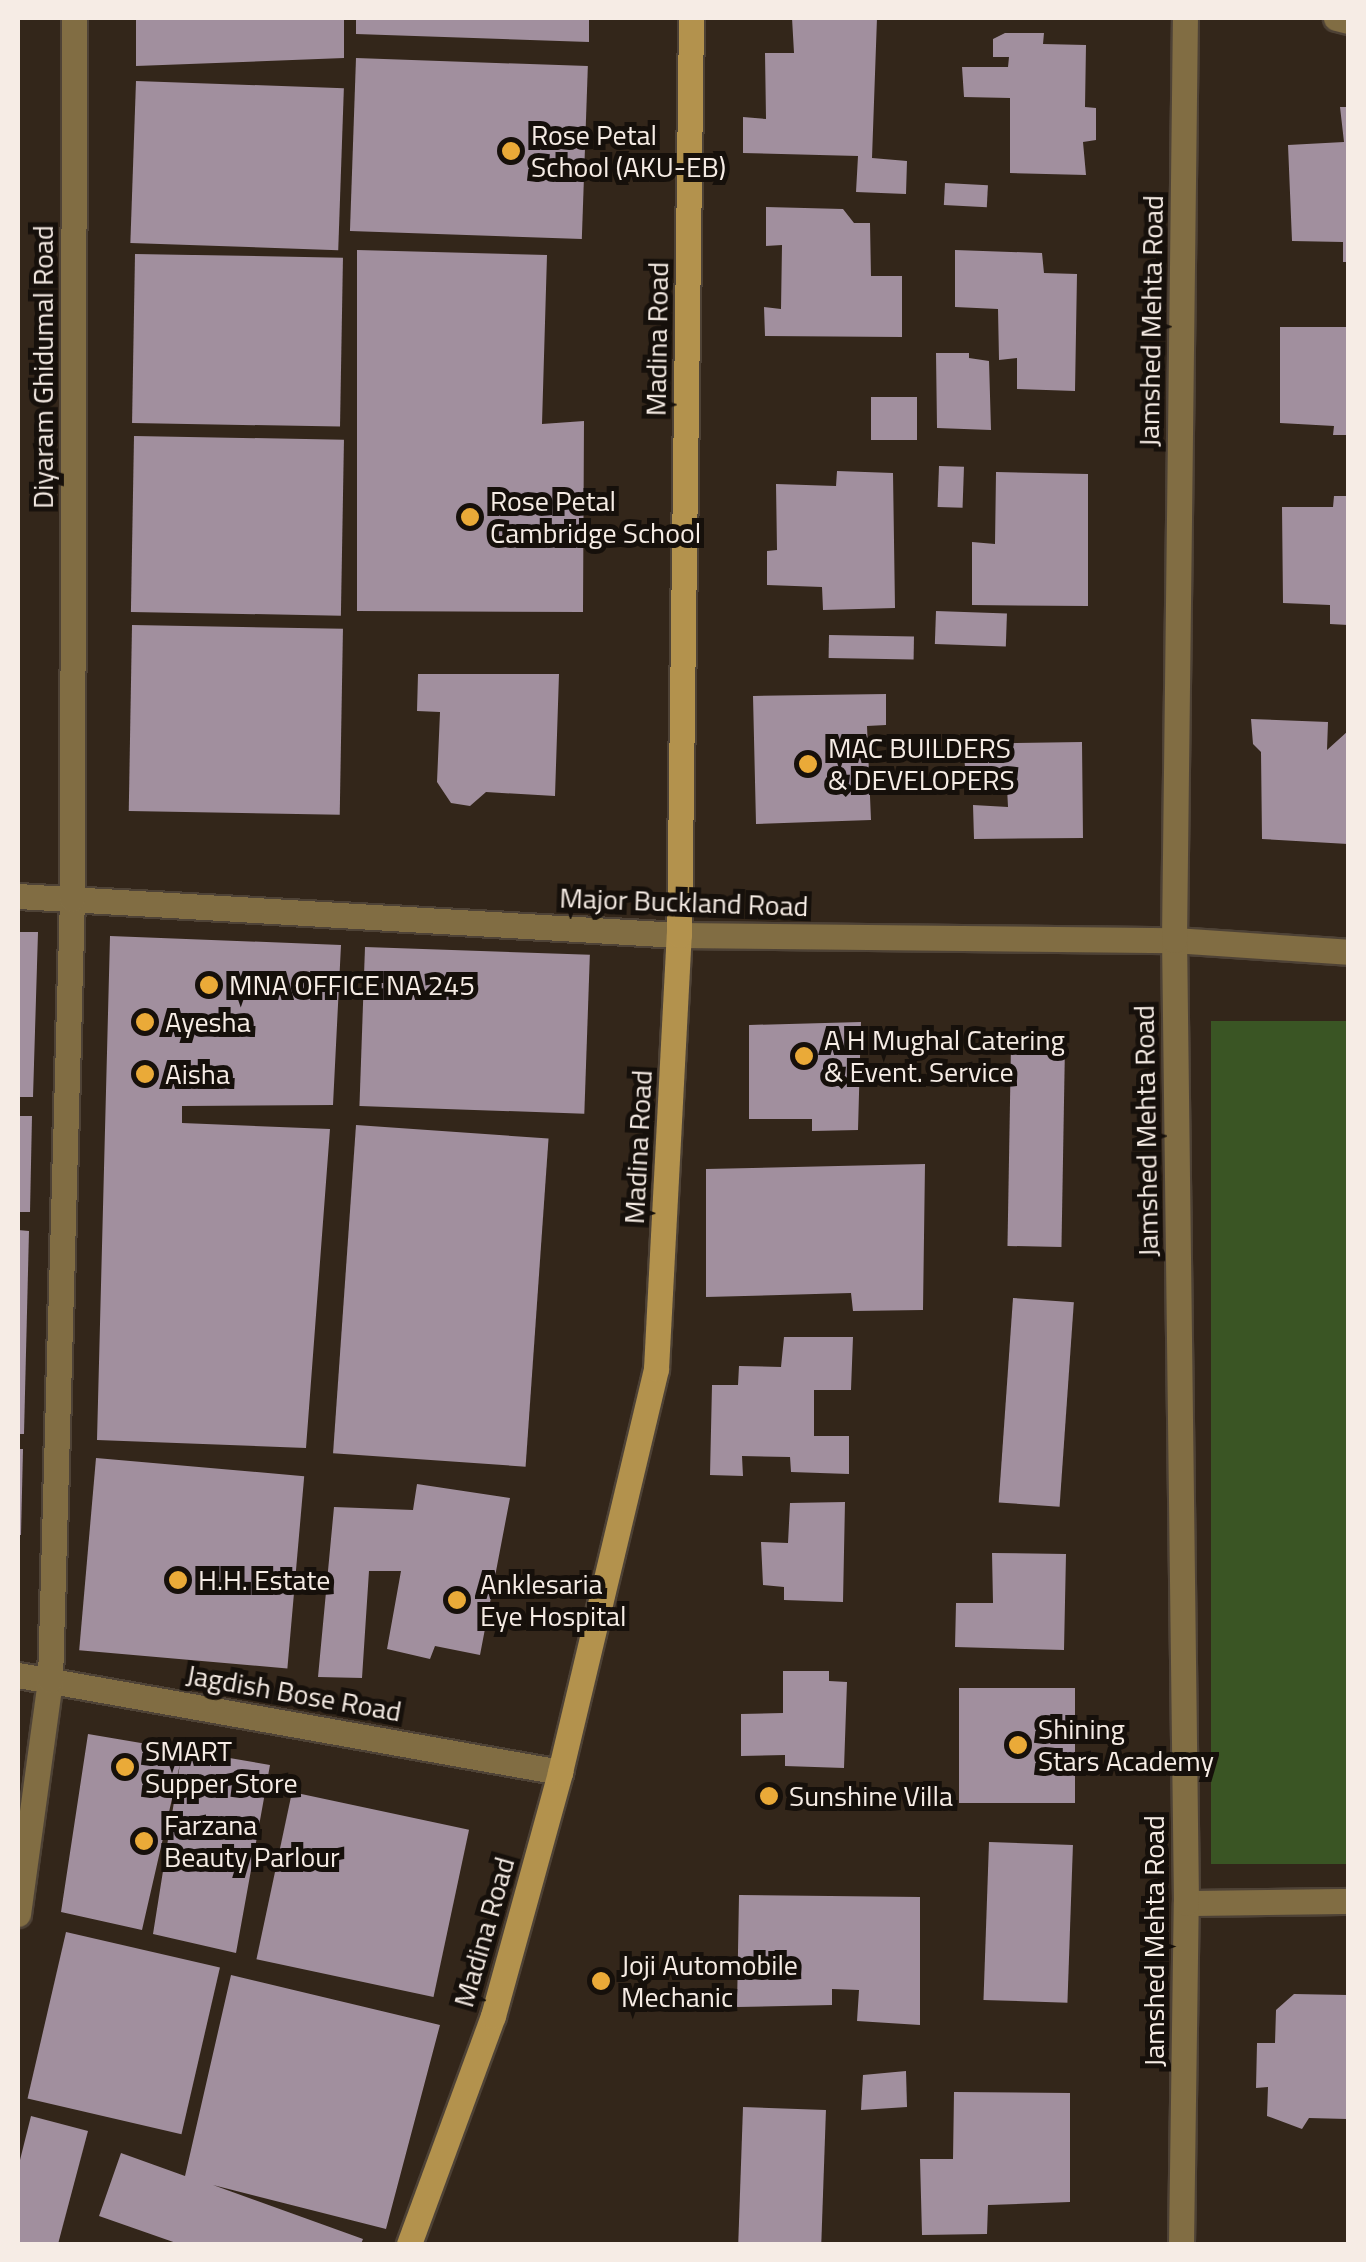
<!DOCTYPE html>
<html>
<head>
<meta charset="utf-8">
<style>
  body { margin:0 }
  #map { position:relative; width:1366px; height:2262px; overflow:hidden; background:#33261a; font-family:"Titillium Web",sans-serif }
  div>[style] { position:absolute }
  [style*='--x'] { left:calc(var(--x)*1px); top:calc(var(--y)*1px); width:calc(var(--w)*1px); rotate:calc(var(--a)*1deg) }
  .green>* { inset:0; background:#3a5524; transform-origin:0 0 }
  .building>* { inset:0; background:#a18f9e; transform-origin:0 0 }
  .roads { filter:drop-shadow(2px 0 #4e4236) drop-shadow(-2px 0 #4e4236) drop-shadow(0 2px #4e4236) drop-shadow(0 -2px #4e4236) }
  .street>* { height:25px; margin:-12.5px; padding:0 12.5px; transform-origin:12.5px; border-radius:12.5px; background:#816d43 }
  .secondary>* { height:25px; margin:-12.5px; padding:0 12.5px; transform-origin:12.5px; border-radius:12.5px; background:#b3924d }
  .dots>* { width:28px; height:28px; translate:-50% -50%; box-sizing:border-box; border:5px solid #16100b; border-radius:50% }
  span { translate:-50% -50%; white-space:nowrap; text-align:center; line-height:1.15; -webkit-text-stroke:10px #16100b; paint-order:stroke }
  .poi-label { font-size:28px; color:#f6ece5 }
  .left { translate:0 -50%; text-align:left }
  .street-label { font-size:28px; color:#f6ece5 }
  .frame { position:absolute; inset:0; border:20px solid #f6ece5; pointer-events:none }
</style>
</head>
<body>
<div id="map">
  <div class="green">
    <div style="left:1211px;top:1021px;width:137px;height:843px"></div>
  </div>
  <div class="building">
    <div style="clip-path:polygon(136px 18px,344px 18px,344px 58px,136px 66px)"></div>
    <div style="clip-path:polygon(356px 18px,589px 18px,589px 42px,356px 34px)"></div>
    <div style="clip-path:polygon(792px 18px,877px 18px,872px 158px,907px 161px,906px 194px,856px 192px,858px 156px,743px 153px,743px 117px,766px 119px,765px 53px,794px 53px)"></div>
    <div style="clip-path:polygon(1005px 33px,1044px 33px,1043px 44px,1086px 45px,1085px 107px,1096px 108px,1096px 140px,1083px 142px,1086px 175px,1010px 173px,1010px 98px,964px 97px,962px 67px,1008px 67px,1009px 57px,993px 57px,993px 39px)"></div>
    <div style="left:356px;top:58px;width:232px;height:173px;rotate:2deg"></div>
    <div style="left:136px;top:81px;width:208px;height:162px;rotate:2deg"></div>
    <div style="clip-path:polygon(1340px 107px,1348px 107px,1348px 262px,1343px 262px,1343px 242px,1292px 241px,1288px 145px,1344px 142px)"></div>
    <div style="left:945px;top:183px;width:43px;height:22px;rotate:3deg"></div>
    <div style="clip-path:polygon(766px 207px,843px 209px,854px 223px,870px 223px,871px 276px,902px 276px,902px 337px,765px 336px,764px 307px,781px 309px,782px 245px,766px 246px)"></div>
    <div style="clip-path:polygon(357px 250px,547px 255px,542px 424px,584px 421px,583px 612px,357px 611px)"></div>
    <div style="clip-path:polygon(955px 250px,1042px 253px,1044px 273px,1077px 274px,1075px 391px,1017px 389px,1017px 358px,999px 360px,998px 309px,955px 307px)"></div>
    <div style="left:135px;top:254px;width:208px;height:169px;rotate:1deg"></div>
    <div style="clip-path:polygon(1280px 327px,1348px 327px,1348px 435px,1333px 435px,1334px 426px,1280px 423px)"></div>
    <div style="clip-path:polygon(936px 353px,969px 353px,969px 358px,989px 361px,991px 430px,937px 428px)"></div>
    <div style="left:871px;top:397px;width:46px;height:43px"></div>
    <div style="left:134px;top:436px;width:210px;height:176px;rotate:1deg"></div>
    <div style="left:939px;top:466px;width:25px;height:41px;rotate:2deg"></div>
    <div style="clip-path:polygon(837px 471px,893px 473px,895px 608px,823px 610px,822px 587px,767px 585px,767px 551px,777px 550px,776px 484px,836px 486px)"></div>
    <div style="clip-path:polygon(996px 472px,1088px 474px,1088px 606px,972px 605px,972px 542px,995px 544px)"></div>
    <div style="clip-path:polygon(1334px 496px,1348px 496px,1348px 625px,1330px 624px,1330px 605px,1283px 603px,1282px 507px,1333px 507px)"></div>
    <div style="left:936px;top:611px;width:71px;height:33px;rotate:2deg"></div>
    <div style="left:132px;top:625px;width:211px;height:186px;rotate:1deg"></div>
    <div style="left:829px;top:635px;width:85px;height:23px;rotate:1deg"></div>
    <div style="clip-path:polygon(418px 674px,559px 674px,555px 796px,486px 792px,470px 806px,451px 803px,437px 782px,440px 712px,417px 711px)"></div>
    <div style="clip-path:polygon(886px 694px,886px 725px,867px 726px,871px 820px,756px 824px,753px 696px)"></div>
    <div style="clip-path:polygon(1251px 719px,1328px 722px,1327px 750px,1348px 731px,1348px 844px,1262px 839px,1261px 752px,1253px 744px)"></div>
    <div style="clip-path:polygon(1082px 742px,1083px 838px,974px 839px,973px 805px,1008px 807px,1006px 769px,965px 767px,963px 744px)"></div>
    <div style="clip-path:polygon(18px 932px,38px 932px,33px 1097px,18px 1097px)"></div>
    <div style="clip-path:polygon(110px 936px,341px 945px,333px 1105px,182px 1106px,182px 1123px,330px 1129px,306px 1448px,97px 1440px)"></div>
    <div style="left:365px;top:947px;width:225px;height:159px;rotate:2deg"></div>
    <div style="clip-path:polygon(861px 1022px,858px 1130px,812px 1131px,812px 1119px,749px 1119px,749px 1025px)"></div>
    <div style="left:1011px;top:1044px;width:54px;height:202px;rotate:1deg"></div>
    <div style="clip-path:polygon(18px 1116px,32px 1116px,30px 1212px,18px 1212px)"></div>
    <div style="left:356px;top:1125px;width:193px;height:329px;rotate:4deg"></div>
    <div style="clip-path:polygon(925px 1164px,923px 1310px,853px 1311px,851px 1293px,706px 1297px,706px 1169px)"></div>
    <div style="clip-path:polygon(18px 1230px,29px 1231px,24px 1434px,18px 1434px)"></div>
    <div style="left:1013px;top:1298px;width:61px;height:205px;rotate:4deg"></div>
    <div style="clip-path:polygon(784px 1337px,853px 1337px,851px 1390px,814px 1390px,814px 1436px,849px 1436px,849px 1474px,791px 1472px,790px 1457px,742px 1456px,743px 1476px,710px 1475px,712px 1385px,738px 1385px,739px 1366px,781px 1367px)"></div>
    <div style="clip-path:polygon(18px 1449px,23px 1449px,21px 1535px,18px 1535px)"></div>
    <div style="left:96px;top:1458px;width:209px;height:193px;rotate:5deg"></div>
    <div style="clip-path:polygon(417px 1484px,510px 1498px,480px 1655px,435px 1646px,430px 1659px,387px 1649px,401px 1571px,369px 1571px,362px 1678px,318px 1677px,334px 1507px,413px 1510px)"></div>
    <div style="clip-path:polygon(845px 1502px,843px 1602px,784px 1600px,784px 1587px,763px 1585px,761px 1542px,788px 1543px,790px 1503px)"></div>
    <div style="clip-path:polygon(992px 1553px,1066px 1554px,1064px 1650px,955px 1647px,956px 1603px,993px 1603px)"></div>
    <div style="clip-path:polygon(783px 1671px,829px 1671px,829px 1681px,847px 1682px,844px 1768px,785px 1766px,785px 1755px,741px 1756px,741px 1714px,783px 1713px)"></div>
    <div style="left:959px;top:1688px;width:116px;height:115px"></div>
    <div style="clip-path:polygon(88px 1734px,270px 1765px,236px 1953px,153px 1934px,180px 1764px,142px 1930px,61px 1912px)"></div>
    <div style="left:292px;top:1792px;width:181px;height:171px;rotate:12deg"></div>
    <div style="left:989px;top:1842px;width:84px;height:158px;rotate:2deg"></div>
    <div style="clip-path:polygon(739px 1895px,920px 1897px,920px 2025px,857px 2021px,859px 1990px,832px 1989px,832px 2005px,737px 2007px)"></div>
    <div style="left:66px;top:1932px;width:158px;height:171px;rotate:13deg"></div>
    <div style="clip-path:polygon(231px 1975px,440px 2025px,386px 2229px,213px 2185px,363px 2239px,361px 2244px,179px 2244px,99px 2216px,121px 2153px,185px 2176px)"></div>
    <div style="clip-path:polygon(1294px 1994px,1348px 1995px,1347px 2119px,1309px 2118px,1302px 2129px,1267px 2116px,1268px 2087px,1256px 2088px,1257px 2043px,1275px 2043px,1276px 2010px)"></div>
    <div style="clip-path:polygon(906px 2071px,907px 2107px,861px 2110px,863px 2075px)"></div>
    <div style="clip-path:polygon(954px 2092px,1070px 2093px,1070px 2202px,988px 2205px,987px 2234px,922px 2235px,920px 2159px,953px 2159px)"></div>
    <div style="left:743px;top:2107px;width:83px;height:137px;rotate:2deg"></div>
    <div style="clip-path:polygon(31px 2116px,88px 2131px,58px 2244px,18px 2244px,18px 2168px)"></div>
  </div>
  <div class="roads">
    <div class="street">
      <div style="--x:1336;--y:18;--w:12;--a:14"></div>
      <div style="--x:18;--y:896;--w:662;--a:3.38"></div>
      <div style="--x:679;--y:935;--w:495;--a:0.6"></div>
      <div style="--x:1174;--y:940;--w:174;--a:3.9"></div>
      <div style="--x:18;--y:1675;--w:551;--a:10.15"></div>
      <div style="--x:1186;--y:1903;--w:162;--a:-0.7"></div>
      <div style="--x:18;--y:1914;--w:236;--a:-82.2"></div>
      <div style="--x:50;--y:1680;--w:781;--a:-88.39"></div>
      <div style="--x:72;--y:899;--w:881;--a:-89.87"></div>
      <div style="--x:1181;--y:2244;--w:341;--a:-89.2"></div>
      <div style="--x:1186;--y:1903;--w:963;--a:-90.71"></div>
      <div style="--x:1174;--y:940;--w:922;--a:-89.32"></div>
    </div>
    <div class="secondary">
      <div style="--x:409;--y:2244;--w:243;--a:-69.8"></div>
      <div style="--x:493;--y:2016;--w:253;--a:-74.6"></div>
      <div style="--x:560;--y:1772;--w:414;--a:-76.6"></div>
      <div style="--x:656;--y:1369;--w:435;--a:-87"></div>
      <div style="--x:679;--y:935;--w:917;--a:-89.25"></div>
    </div>
  </div>
  <div class="dots">
    <div style="left:511px;top:151px;background:#eaaa38"></div>
    <div style="left:470px;top:517px;background:#eaaa38"></div>
    <div style="left:808px;top:764px;background:#eaaa38"></div>
    <div style="left:209px;top:985px;background:#eaaa38"></div>
    <div style="left:145px;top:1022px;background:#eaaa38"></div>
    <div style="left:804px;top:1056px;background:#eaaa38"></div>
    <div style="left:145px;top:1074px;background:#eaaa38"></div>
    <div style="left:178px;top:1580px;background:#eaaa38"></div>
    <div style="left:457px;top:1600px;background:#eaaa38"></div>
    <div style="left:1018px;top:1745px;background:#eaaa38"></div>
    <div style="left:125px;top:1767px;background:#eaaa38"></div>
    <div style="left:769px;top:1796px;background:#eaaa38"></div>
    <div style="left:144px;top:1841px;background:#eaaa38"></div>
    <div style="left:601px;top:1981px;background:#eaaa38"></div>
  </div>
  <div class="poi-label">
    <span class="left" style="left:531px;top:151px">Rose Petal<br>School (AKU-EB)</span>
    <span class="left" style="left:490px;top:517px">Rose Petal<br>Cambridge School</span>
    <span class="left" style="left:828px;top:764px">MAC BUILDERS<br>&amp; DEVELOPERS</span>
    <span class="left" style="left:229px;top:985px">MNA OFFICE NA 245</span>
    <span class="left" style="left:165px;top:1022px">Ayesha</span>
    <span class="left" style="left:824px;top:1056px">A H Mughal Catering<br>&amp; Event. Service</span>
    <span class="left" style="left:165px;top:1074px">Aisha</span>
    <span class="left" style="left:198px;top:1580px">H.H. Estate</span>
    <span class="left" style="left:480px;top:1600px">Anklesaria<br>Eye Hospital</span>
    <span class="left" style="left:1038px;top:1745px">Shining<br>Stars Academy</span>
    <span class="left" style="left:145px;top:1767px">SMART<br>Supper Store</span>
    <span class="left" style="left:789px;top:1796px">Sunshine Villa</span>
    <span class="left" style="left:164px;top:1841px">Farzana<br>Beauty Parlour</span>
    <span class="left" style="left:621px;top:1981px">Joji Automobile<br>Mechanic</span>
  </div>
  <div class="street-label">
    <span style="left:1151px;top:321px;rotate:-89deg">Jamshed Mehta Road</span>
    <span style="left:657px;top:339px;rotate:-89deg">Madina Road</span>
    <span style="left:43px;top:367px;rotate:-90deg">Diyaram Ghidumal Road</span>
    <span style="left:684px;top:902px;rotate:2deg">Major Buckland Road</span>
    <span style="left:1146px;top:1131px;rotate:-91deg">Jamshed Mehta Road</span>
    <span style="left:638px;top:1147px;rotate:-87deg">Madina Road</span>
    <span style="left:294px;top:1693px;rotate:10deg">Jagdish Bose Road</span>
    <span style="left:484px;top:1932px;rotate:-74deg">Madina Road</span>
    <span style="left:1154px;top:1941px;rotate:-90deg">Jamshed Mehta Road</span>
  </div>
  <div class="frame"></div>
</div>
</body>
</html>
